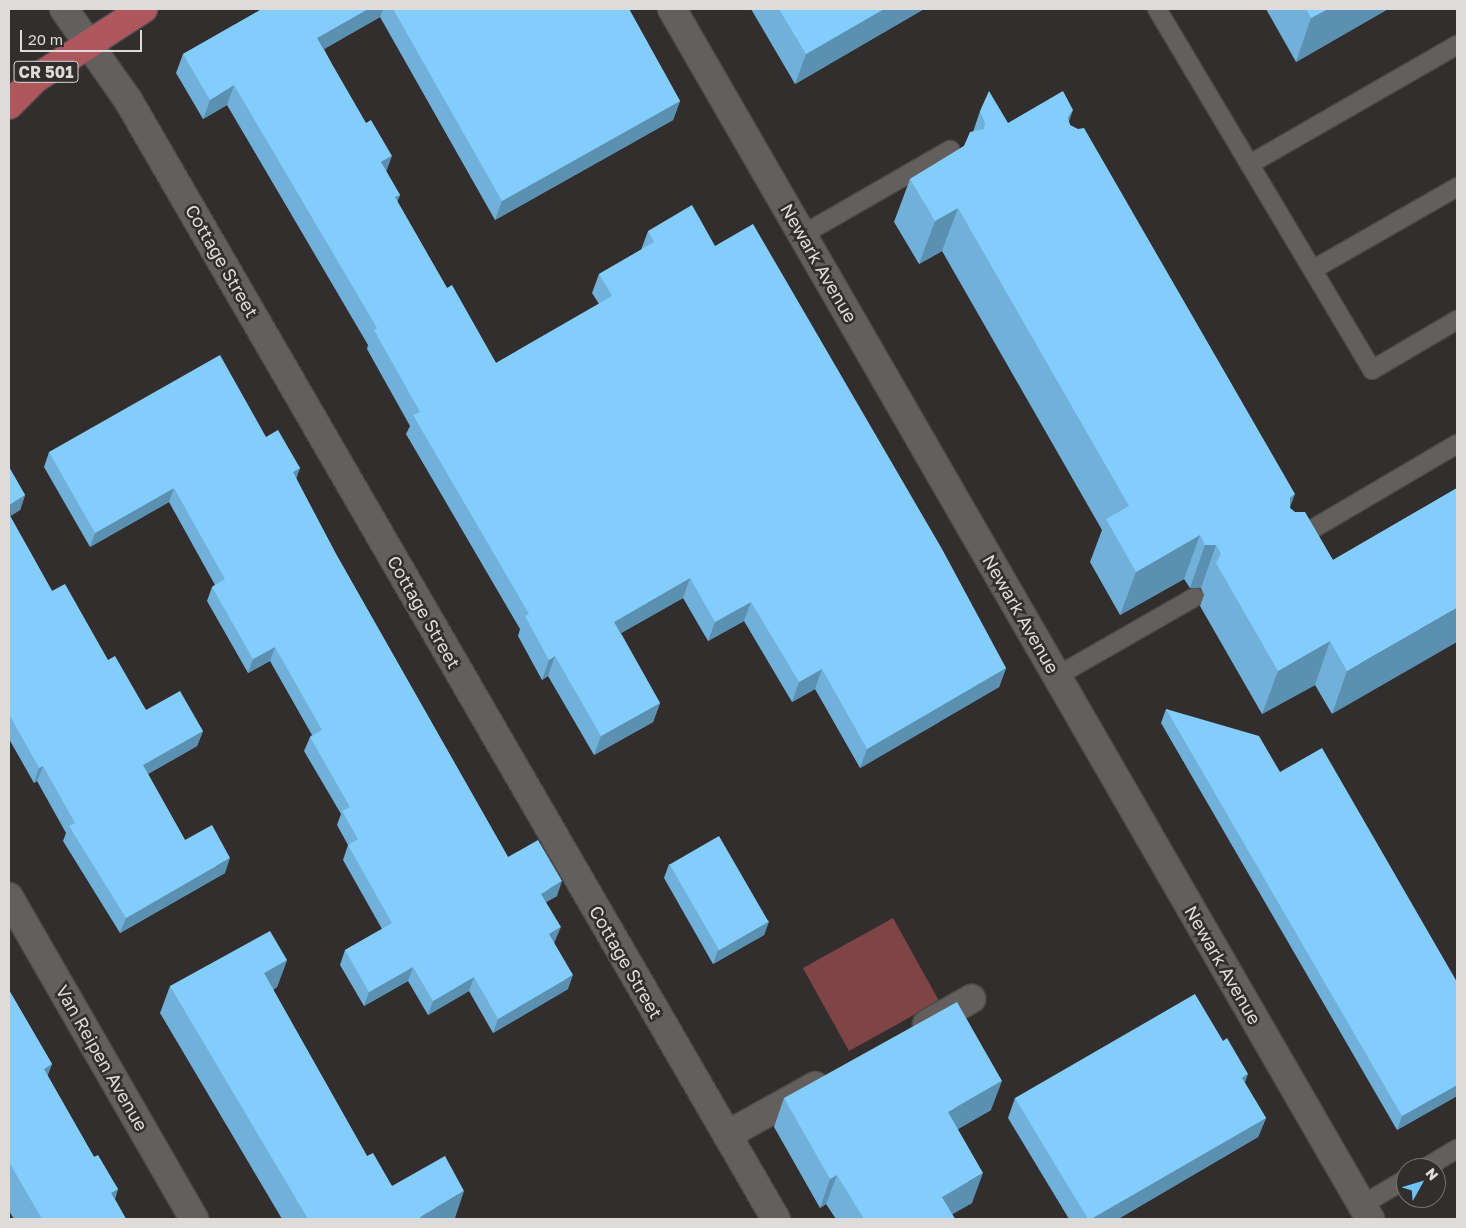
<!DOCTYPE html>
<html>
<head>
<meta charset="utf-8">
<style>
  body { margin:0 }
  #map { position:relative; width:1466px; height:1228px; overflow:hidden; background:#322e2e; font-family:"Golos Text",sans-serif }
  div>[style] { position:absolute }
  [style*='--x'] { left:calc(var(--x)*1px); top:calc(var(--y)*1px); width:calc(var(--w)*1px); rotate:calc(var(--a)*1deg) }
  .green>* { inset:0; background:#7f4445; transform-origin:0 0 }
  .roads { filter:drop-shadow(1px 0 #4d4a4a) drop-shadow(-1px 0 #4d4a4a) drop-shadow(0 1px #4d4a4a) drop-shadow(0 -1px #4d4a4a) }
  .lane>* { height:18px; margin:-9px; padding:0 9px; transform-origin:9px; border-radius:9px; background:#645f5f }
  .street>* { height:28px; margin:-14px; padding:0 14px; transform-origin:14px; border-radius:14px; background:#645f5f }
  .secondary>* { height:28px; margin:-14px; padding:0 14px; transform-origin:14px; border-radius:14px; background:#645f5f }
  .primary>* { height:28px; margin:-14px; padding:0 14px; transform-origin:14px; border-radius:14px; background:#ae585d }
  .wall>* { inset:0; background:#70b0d9 }
  .shaded-wall>* { inset:0; background:#5b90b0 }
  .building>* { inset:0; background:#82cdfc; transform-origin:0 0 }
  span { translate:-50% -50%; white-space:nowrap; text-align:center; line-height:1.15; -webkit-text-stroke:5px #322e2e; paint-order:stroke }
  .shield-label span { padding:1px 4px; background:#322e2e; border:1px solid; border-radius:4px; -webkit-text-stroke-width:0 }
  .shield-label { font-size:16px; color:#dedbdb; font-weight:700 }
  .street-label { font-size:18px; color:#dedbdb }
  .frame { position:absolute; inset:0; border:10px solid #dedbdb; pointer-events:none }
  .north { position:absolute; left:1396px; top:1158px; width:50px; height:50px; box-sizing:border-box; background:#322e2e; border:1px solid #777373; border-radius:50%; rotate:51deg; font-size:14px; font-weight:700; line-height:20px; text-align:center; color:#dedbdb }
  .north::after { content:''; display:block; margin:auto; width:18px; height:22px; background:#6fc2f4; clip-path:polygon(50% 0,100% 100%,50% 72%,0 100%) }
  .scale { position:absolute; left:20px; top:30px; width:122px; height:22px; box-sizing:border-box; border:2px solid #dedbdb; border-top:0; padding-left:6px; font-size:15px; line-height:18px; white-space:nowrap; color:#dedbdb; -webkit-text-stroke:4px #322e2e; paint-order:stroke }
</style>
</head>
<body>
<div id="map">
  <div class="green">
    <div style="left:893px;top:918px;width:95px;height:103px;rotate:61deg"></div>
  </div>
  <div class="roads">
    <div class="lane">
      <div style="--x:1157;--y:9;--w:420;--a:59.2"></div>
      <div style="--x:1372;--y:370;--w:99;--a:-30.5"></div>
      <div style="--x:1250;--y:164;--w:239;--a:-29.9"></div>
      <div style="--x:802;--y:235;--w:171;--a:-29.9"></div>
      <div style="--x:950;--y:150;--w:18;--a:61"></div>
      <div style="--x:1314;--y:269;--w:165;--a:-29.8"></div>
      <div style="--x:1294;--y:540;--w:189;--a:-30.5"></div>
      <div style="--x:1057;--y:676;--w:159;--a:-29.8"></div>
      <div style="--x:1425;--y:1168;--w:37;--a:-31"></div>
      <div style="--x:1362;--y:1205;--w:51;--a:-30.6"></div>
    </div>
    <div class="street">
      <div style="--x:64;--y:9;--w:111;--a:54.9"></div>
      <div style="--x:128;--y:100;--w:1293;--a:59.93"></div>
      <div style="--x:9;--y:897;--w:371;--a:60.1"></div>
      <div style="--x:927;--y:1024;--w:51;--a:-29.6"></div>
      <div style="--x:727;--y:1135;--w:101;--a:-29.1"></div>
    </div>
    <div class="secondary">
      <div style="--x:672;--y:9;--w:1397;--a:60.02"></div>
    </div>
    <div class="primary">
      <div style="--x:9;--y:105;--w:37;--a:-45"></div>
      <div style="--x:35;--y:79;--w:129;--a:-32.9"></div>
    </div>
  </div>
  <div class="wall">
    <div style="clip-path:polygon(262px 9px,629px 9px,680px 101px,673px 120px,495px 220px,380px 17px,324px 49px,386px 171px,400px 195px,397px 201px,447px 288px,496px 363px,599px 304px,592px 293px,599px 274px,641px 250px,648px 231px,715px 246px,1006px 668px,999px 687px,860px 768px,815px 689px,792px 702px,744px 621px,708px 641px,683px 598px,621px 633px,660px 703px,653px 722px,594px 755px,548px 676px,542px 680px,518px 636px,520px 629px,406px 434px,410px 426px,367px 349px,368px 345px,227px 105px,203px 119px,176px 73px,183px 54px)"></div>
    <div style="clip-path:polygon(751px 9px,924px 9px,795px 84px)"></div>
    <div style="clip-path:polygon(1266px 9px,1388px 9px,1296px 62px)"></div>
    <div style="clip-path:polygon(980px 111px,1008px 123px,1069px 122px,1070px 125px,1290px 505px,1290px 508px,1333px 560px,1457px 488px,1332px 714px,1315px 685px,1262px 714px,1200px 606px,1204px 595px,1201px 588px,1190px 588px,1184px 579px,1120px 615px,1090px 562px,1102px 530px,942px 251px,919px 264px,894px 222px,910px 179px,964px 146px,973px 132px)"></div>
    <div style="clip-path:polygon(266px 437px,300px 468px,296px 479px,336px 554px,508px 857px,557px 896px,546px 902px,555px 941px,554px 942px,568px 989px,493px 1033px,469px 991px,428px 1015px,408px 981px,364px 1006px,340px 965px,345px 950px,382px 929px,343px 860px,348px 845px,337px 825px,341px 814px,304px 751px,310px 737px,312px 735px,270px 661px,248px 673px,207px 601px,212px 587px,215px 585px,169px 502px,90px 547px,44px 467px,49px 452px)"></div>
    <div style="clip-path:polygon(9px 467px,25px 495px,20px 510px,10px 516px,52px 591px,108px 660px,146px 710px,203px 731px,197px 746px,148px 774px,185px 840px,225px 873px,120px 933px,63px 841px,66px 833px,37px 781px,34px 783px,9px 739px)"></div>
    <div style="clip-path:polygon(1166px 709px,1280px 772px,1457px 982px,1457px 1096px,1397px 1130px,1161px 723px)"></div>
    <div style="clip-path:polygon(669px 864px,769px 921px,764px 935px,713px 964px,664px 878px)"></div>
    <div style="clip-path:polygon(287px 960px,277px 987px,273px 990px,367px 1156px,392px 1186px,455px 1218px,453px 1219px,282px 1219px,160px 1013px,170px 986px)"></div>
    <div style="clip-path:polygon(9px 990px,52px 1064px,47px 1075px,94px 1157px,118px 1189px,115px 1199px,126px 1219px,14px 1219px,9px 1211px)"></div>
    <div style="clip-path:polygon(1245px 1083px,1266px 1118px,1258px 1137px,1118px 1219px,1069px 1219px,1008px 1118px,1015px 1098px)"></div>
    <div style="clip-path:polygon(784px 1098px,991px 1110px,958px 1129px,972px 1203px,952px 1214px,955px 1219px,836px 1219px,826px 1204px,820px 1208px,774px 1127px)"></div>
  </div>
  <div class="shaded-wall">
    <div style="clip-path:polygon(368px 9px,383px 9px,380px 17px,310px 57px,317px 38px)"></div>
    <div style="clip-path:polygon(884px 9px,924px 9px,795px 84px,806px 54px)"></div>
    <div style="clip-path:polygon(1328px 9px,1388px 9px,1296px 62px,1311px 18px)"></div>
    <div style="clip-path:polygon(234px 85px,227px 105px,203px 119px,210px 100px)"></div>
    <div style="clip-path:polygon(680px 101px,673px 120px,495px 220px,502px 201px)"></div>
    <div style="clip-path:polygon(1073px 110px,1058px 153px,1068px 118px)"></div>
    <div style="clip-path:polygon(392px 156px,385px 175px,381px 162px)"></div>
    <div style="clip-path:polygon(400px 195px,393px 214px,395px 197px)"></div>
    <div style="clip-path:polygon(958px 208px,942px 251px,919px 264px,935px 221px)"></div>
    <div style="clip-path:polygon(300px 468px,294px 482px,293px 472px)"></div>
    <div style="clip-path:polygon(174px 488px,169px 502px,90px 547px,95px 533px)"></div>
    <div style="clip-path:polygon(1295px 494px,1279px 537px,1290px 498px)"></div>
    <div style="clip-path:polygon(25px 495px,20px 510px,9px 517px,9px 505px)"></div>
    <div style="clip-path:polygon(1200px 535px,1184px 579px,1120px 615px,1136px 572px)"></div>
    <div style="clip-path:polygon(1205px 545px,1216px 545px,1201px 588px,1190px 588px)"></div>
    <div style="clip-path:polygon(690px 578px,683px 598px,607px 641px,614px 622px)"></div>
    <div style="clip-path:polygon(751px 602px,744px 621px,708px 641px,715px 622px)"></div>
    <div style="clip-path:polygon(1457px 608px,1457px 642px,1332px 714px,1347px 671px)"></div>
    <div style="clip-path:polygon(1330px 641px,1315px 685px,1262px 714px,1278px 671px)"></div>
    <div style="clip-path:polygon(275px 647px,270px 661px,248px 673px,253px 659px)"></div>
    <div style="clip-path:polygon(555px 656px,548px 676px,542px 680px,549px 660px)"></div>
    <div style="clip-path:polygon(1006px 668px,999px 687px,860px 768px,867px 749px)"></div>
    <div style="clip-path:polygon(822px 669px,815px 689px,792px 702px,799px 682px)"></div>
    <div style="clip-path:polygon(660px 703px,653px 722px,594px 755px,601px 736px)"></div>
    <div style="clip-path:polygon(203px 731px,197px 746px,137px 780px,143px 765px)"></div>
    <div style="clip-path:polygon(43px 766px,37px 781px,34px 783px,39px 768px)"></div>
    <div style="clip-path:polygon(230px 858px,225px 873px,120px 933px,126px 918px)"></div>
    <div style="clip-path:polygon(562px 881px,557px 896px,536px 908px,541px 894px)"></div>
    <div style="clip-path:polygon(769px 921px,764px 935px,713px 964px,718px 950px)"></div>
    <div style="clip-path:polygon(561px 927px,555px 941px,544px 948px,549px 934px)"></div>
    <div style="clip-path:polygon(287px 960px,277px 987px,254px 1000px,264px 973px)"></div>
    <div style="clip-path:polygon(413px 967px,408px 981px,364px 1006px,369px 992px)"></div>
    <div style="clip-path:polygon(573px 975px,568px 989px,493px 1033px,498px 1019px)"></div>
    <div style="clip-path:polygon(474px 977px,469px 991px,428px 1015px,433px 1001px)"></div>
    <div style="clip-path:polygon(52px 1064px,41px 1094px,44px 1069px)"></div>
    <div style="clip-path:polygon(1248px 1074px,1241px 1094px,1242px 1078px)"></div>
    <div style="clip-path:polygon(1002px 1081px,991px 1110px,937px 1141px,948px 1112px)"></div>
    <div style="clip-path:polygon(1457px 1085px,1457px 1096px,1397px 1130px,1402px 1116px)"></div>
    <div style="clip-path:polygon(1266px 1118px,1258px 1137px,1118px 1219px,1091px 1219px)"></div>
    <div style="clip-path:polygon(983px 1173px,972px 1203px,944px 1219px,942px 1197px)"></div>
    <div style="clip-path:polygon(837px 1175px,826px 1204px,820px 1208px,830px 1179px)"></div>
    <div style="clip-path:polygon(118px 1189px,108px 1219px,111px 1193px)"></div>
    <div style="clip-path:polygon(464px 1191px,455px 1218px,453px 1219px,419px 1219px,420px 1217px)"></div>
  </div>
  <div class="building">
    <div style="clip-path:polygon(262px 9px,368px 9px,317px 38px,366px 123px,371px 120px,392px 156px,381px 162px,400px 195px,395px 197px,447px 288px,452px 285px,496px 363px,612px 296px,599px 274px,654px 242px,648px 231px,692px 205px,715px 246px,753px 224px,942px 549px,1006px 668px,867px 749px,822px 669px,799px 682px,751px 602px,715px 622px,690px 578px,614px 622px,660px 703px,601px 736px,555px 656px,549px 660px,525px 616px,529px 614px,413px 415px,420px 412px,374px 330px,377px 328px,234px 85px,210px 100px,183px 54px)"></div>
    <div style="clip-path:polygon(393px 9px,629px 9px,680px 101px,502px 201px)"></div>
    <div style="clip-path:polygon(779px 9px,884px 9px,806px 54px)"></div>
    <div style="clip-path:polygon(1306px 9px,1328px 9px,1311px 18px)"></div>
    <div style="clip-path:polygon(989px 91px,1008px 123px,1063px 91px,1073px 110px,1068px 118px,1070px 125px,1078px 129px,1084px 128px,1295px 494px,1290px 498px,1290px 508px,1295px 512px,1305px 512px,1333px 560px,1457px 488px,1457px 608px,1347px 671px,1330px 641px,1278px 671px,1216px 563px,1221px 554px,1216px 545px,1205px 545px,1200px 535px,1136px 572px,1106px 519px,1129px 506px,958px 208px,935px 221px,910px 179px,964px 146px,970px 132px,984px 129px,985px 123px,980px 111px)"></div>
    <div style="clip-path:polygon(220px 355px,266px 437px,278px 430px,300px 468px,293px 472px,336px 554px,508px 857px,538px 840px,562px 881px,541px 894px,561px 927px,549px 934px,573px 975px,498px 1019px,474px 977px,433px 1001px,413px 967px,369px 992px,345px 950px,392px 923px,348px 845px,358px 839px,342px 811px,350px 807px,310px 737px,322px 730px,275px 647px,253px 659px,212px 587px,225px 579px,174px 488px,95px 533px,49px 452px)"></div>
    <div style="clip-path:polygon(9px 467px,25px 495px,9px 505px)"></div>
    <div style="clip-path:polygon(9px 514px,52px 591px,65px 584px,108px 660px,115px 656px,146px 710px,180px 691px,203px 731px,143px 765px,185px 840px,212px 825px,230px 858px,126px 918px,69px 826px,75px 823px,43px 766px,39px 768px,9px 714px)"></div>
    <div style="clip-path:polygon(1166px 709px,1259px 736px,1280px 772px,1322px 748px,1457px 982px,1457px 1085px,1402px 1116px)"></div>
    <div style="left:719px;top:836px;width:99px;height:57px;rotate:60deg"></div>
    <div style="clip-path:polygon(270px 931px,287px 960px,264px 973px,367px 1156px,373px 1153px,392px 1186px,445px 1156px,464px 1191px,420px 1217px,421px 1219px,308px 1219px,170px 986px)"></div>
    <div style="clip-path:polygon(9px 990px,52px 1064px,44px 1069px,94px 1157px,98px 1155px,118px 1189px,111px 1193px,126px 1219px,42px 1219px,9px 1162px)"></div>
    <div style="clip-path:polygon(1195px 994px,1223px 1041px,1227px 1038px,1248px 1074px,1242px 1078px,1266px 1118px,1091px 1219px,1088px 1219px,1015px 1098px)"></div>
    <div style="clip-path:polygon(957px 1002px,1002px 1081px,948px 1112px,983px 1173px,942px 1197px,955px 1219px,864px 1219px,837px 1175px,830px 1179px,784px 1098px)"></div>
  </div>
  <div class="shield-label">
    <span style="left:46px;top:72px">CR 501</span>
  </div>
  <div class="street-label">
    <span style="left:222px;top:261px;rotate:60deg">Cottage Street</span>
    <span style="left:819px;top:263px;rotate:60deg">Newark Avenue</span>
    <span style="left:424px;top:612px;rotate:60deg">Cottage Street</span>
    <span style="left:1021px;top:614px;rotate:60deg">Newark Avenue</span>
    <span style="left:626px;top:962px;rotate:60deg">Cottage Street</span>
    <span style="left:1223px;top:965px;rotate:60deg">Newark Avenue</span>
    <span style="left:102px;top:1058px;rotate:60deg">Van Reipen Avenue</span>
  </div>
  <div class="frame"></div>
  <div class="north">N</div>
  <div class="scale">20 m</div>
</div>
</body>
</html>
